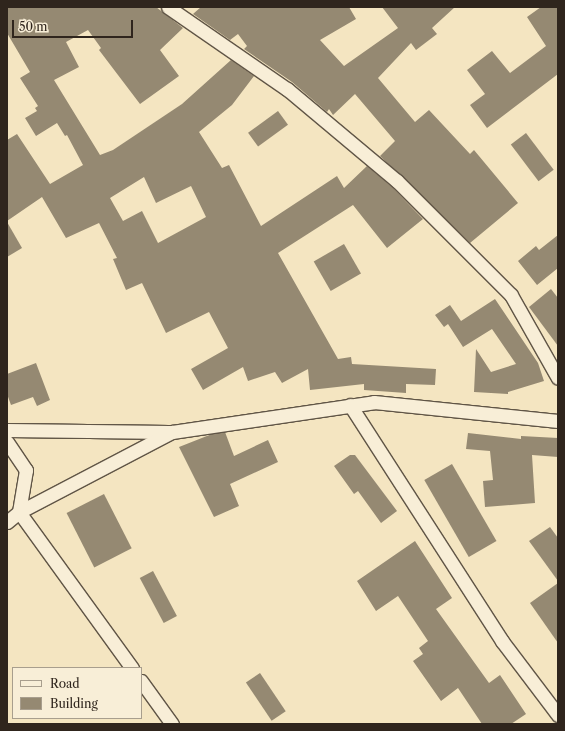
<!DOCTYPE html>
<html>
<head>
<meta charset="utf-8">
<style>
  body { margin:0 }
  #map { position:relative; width:565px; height:731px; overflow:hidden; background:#f4e5c1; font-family:"Libre Caslon Text",serif }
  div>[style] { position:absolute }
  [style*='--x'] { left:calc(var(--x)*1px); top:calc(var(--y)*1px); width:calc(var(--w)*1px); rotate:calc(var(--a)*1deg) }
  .building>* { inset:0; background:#958972; transform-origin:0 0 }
  .roads { filter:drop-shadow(1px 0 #605546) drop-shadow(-1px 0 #605546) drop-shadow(0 1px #605546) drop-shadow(0 -1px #605546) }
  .street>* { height:13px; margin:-6.5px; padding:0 6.5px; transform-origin:6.5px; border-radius:6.5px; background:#f8eed7 }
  span { translate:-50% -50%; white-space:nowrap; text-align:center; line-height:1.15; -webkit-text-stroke:3px #f8eed7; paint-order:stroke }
  .frame { position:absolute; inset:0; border:8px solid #2f251d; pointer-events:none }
  .legend { position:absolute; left:12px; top:667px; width:130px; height:52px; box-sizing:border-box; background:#f8eed7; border:1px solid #a89e8d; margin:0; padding:5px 7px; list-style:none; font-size:12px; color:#2f251d }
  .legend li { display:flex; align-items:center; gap:8px; height:20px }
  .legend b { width:20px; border:1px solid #a89e8d }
  .scale { position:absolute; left:12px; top:20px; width:121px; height:18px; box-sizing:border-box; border:2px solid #2f251d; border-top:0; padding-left:5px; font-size:12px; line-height:14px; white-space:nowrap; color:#2f251d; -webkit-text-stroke:3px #f8eed7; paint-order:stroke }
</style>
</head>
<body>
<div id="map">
  <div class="building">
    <div style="clip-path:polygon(evenodd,7px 7px,156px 7px,183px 28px,160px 50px,179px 76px,140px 104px,99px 50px,101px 48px,88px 30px,66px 42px,79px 67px,54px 80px,100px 155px,113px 150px,182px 104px,231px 60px,254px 76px,232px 105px,199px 132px,222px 168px,229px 165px,261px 226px,337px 176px,344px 188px,367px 166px,392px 187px,423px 219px,387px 248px,353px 205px,278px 253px,338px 359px,351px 357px,352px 364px,436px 369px,435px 385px,406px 384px,406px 393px,364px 390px,364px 384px,310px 390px,308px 369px,282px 383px,275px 372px,248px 381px,243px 367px,203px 390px,191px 369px,228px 348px,209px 312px,166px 333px,142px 283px,126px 290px,113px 259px,117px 258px,99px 223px,66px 238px,42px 197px,7px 221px,7px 140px,17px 134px,50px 184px,83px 165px,67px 135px,65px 136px,57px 123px,36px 136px,25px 118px,37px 111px,35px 108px,38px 106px,20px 78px,30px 72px,7px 33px,7px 7px,144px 177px,156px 203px,191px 186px,206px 217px,158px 243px,142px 211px,123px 221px,110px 198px,144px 177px)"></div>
    <div style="clip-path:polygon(201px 7px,349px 7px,356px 19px,320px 40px,344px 66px,398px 28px,382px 7px,455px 7px,432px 28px,437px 34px,416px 50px,411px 43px,378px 78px,415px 122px,429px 110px,470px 154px,474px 150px,518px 203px,470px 243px,380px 156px,395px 141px,355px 94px,333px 115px,329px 109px,327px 112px,292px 82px,244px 49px,247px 46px,238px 34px,230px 40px,193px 14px)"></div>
    <div style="clip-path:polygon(541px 7px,558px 7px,558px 74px,487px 128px,470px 105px,485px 94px,467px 70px,492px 51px,510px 73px,546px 46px,527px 17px)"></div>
    <div style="left:278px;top:111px;width:17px;height:37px;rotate:54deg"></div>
    <div style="left:526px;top:133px;width:46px;height:19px;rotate:53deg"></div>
    <div style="clip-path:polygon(7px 222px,22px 248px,7px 257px)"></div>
    <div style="clip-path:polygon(558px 235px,558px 268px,537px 285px,518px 261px,536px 246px,539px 250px)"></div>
    <div style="left:344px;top:244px;width:34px;height:35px;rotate:60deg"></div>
    <div style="clip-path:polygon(551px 289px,558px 298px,558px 346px,529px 307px)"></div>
    <div style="clip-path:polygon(495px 299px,538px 363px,544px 381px,508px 392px,508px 394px,474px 392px,476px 349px,491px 372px,516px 364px,492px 329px,463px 347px,448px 324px,444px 327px,435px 315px,450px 305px,461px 321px)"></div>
    <div style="clip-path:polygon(36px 363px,50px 400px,37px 406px,33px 397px,11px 405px,7px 394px,7px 374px)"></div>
    <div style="clip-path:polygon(225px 432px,234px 456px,268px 440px,278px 462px,230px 484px,239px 506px,214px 517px,179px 447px,212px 434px)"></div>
    <div style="clip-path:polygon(468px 433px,521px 439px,521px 436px,558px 438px,558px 457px,532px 455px,535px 503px,485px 507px,483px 481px,493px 480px,490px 451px,466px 449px)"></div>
    <div style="clip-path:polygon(350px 455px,355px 455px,397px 511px,381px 523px,358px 491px,354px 494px,334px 466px)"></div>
    <div style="left:452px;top:464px;width:89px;height:32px;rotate:60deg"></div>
    <div style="left:104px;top:494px;width:61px;height:42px;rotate:63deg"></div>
    <div style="clip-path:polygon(550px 527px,558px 538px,558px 581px,529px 541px)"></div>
    <div style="clip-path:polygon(415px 541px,452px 598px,436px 609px,489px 683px,500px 675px,526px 714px,511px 724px,482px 724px,458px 688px,441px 701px,413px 661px,423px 654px,419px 648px,428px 641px,398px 596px,376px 611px,357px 581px)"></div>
    <div style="left:153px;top:571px;width:51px;height:15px;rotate:62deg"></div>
    <div style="clip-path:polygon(558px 583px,558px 643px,530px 603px)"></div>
    <div style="left:260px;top:673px;width:46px;height:17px;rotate:56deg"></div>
  </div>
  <div class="roads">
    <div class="street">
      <div style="--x:168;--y:7;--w:145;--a:34.6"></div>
      <div style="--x:287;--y:89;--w:143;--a:39.9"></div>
      <div style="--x:397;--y:181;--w:161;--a:45"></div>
      <div style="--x:511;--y:295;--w:95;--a:60.5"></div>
      <div style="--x:350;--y:405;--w:281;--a:57.2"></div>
      <div style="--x:502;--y:641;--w:93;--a:52.9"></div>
      <div style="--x:7;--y:430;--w:162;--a:0.7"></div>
      <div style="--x:7;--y:442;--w:34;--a:56"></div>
      <div style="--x:26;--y:470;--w:43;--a:99.5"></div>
      <div style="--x:19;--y:512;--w:193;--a:54.1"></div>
      <div style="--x:7;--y:522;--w:16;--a:-40"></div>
      <div style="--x:19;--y:512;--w:173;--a:-27.6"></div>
      <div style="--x:172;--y:432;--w:204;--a:-8.4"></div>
      <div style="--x:374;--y:402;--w:185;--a:5.9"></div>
      <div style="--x:141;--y:681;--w:53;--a:54.2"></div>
    </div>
  </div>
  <div class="frame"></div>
  <ul class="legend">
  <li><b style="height:5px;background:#f8eed7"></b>Road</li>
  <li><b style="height:11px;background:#958972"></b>Building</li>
  </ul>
  <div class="scale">50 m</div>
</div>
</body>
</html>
